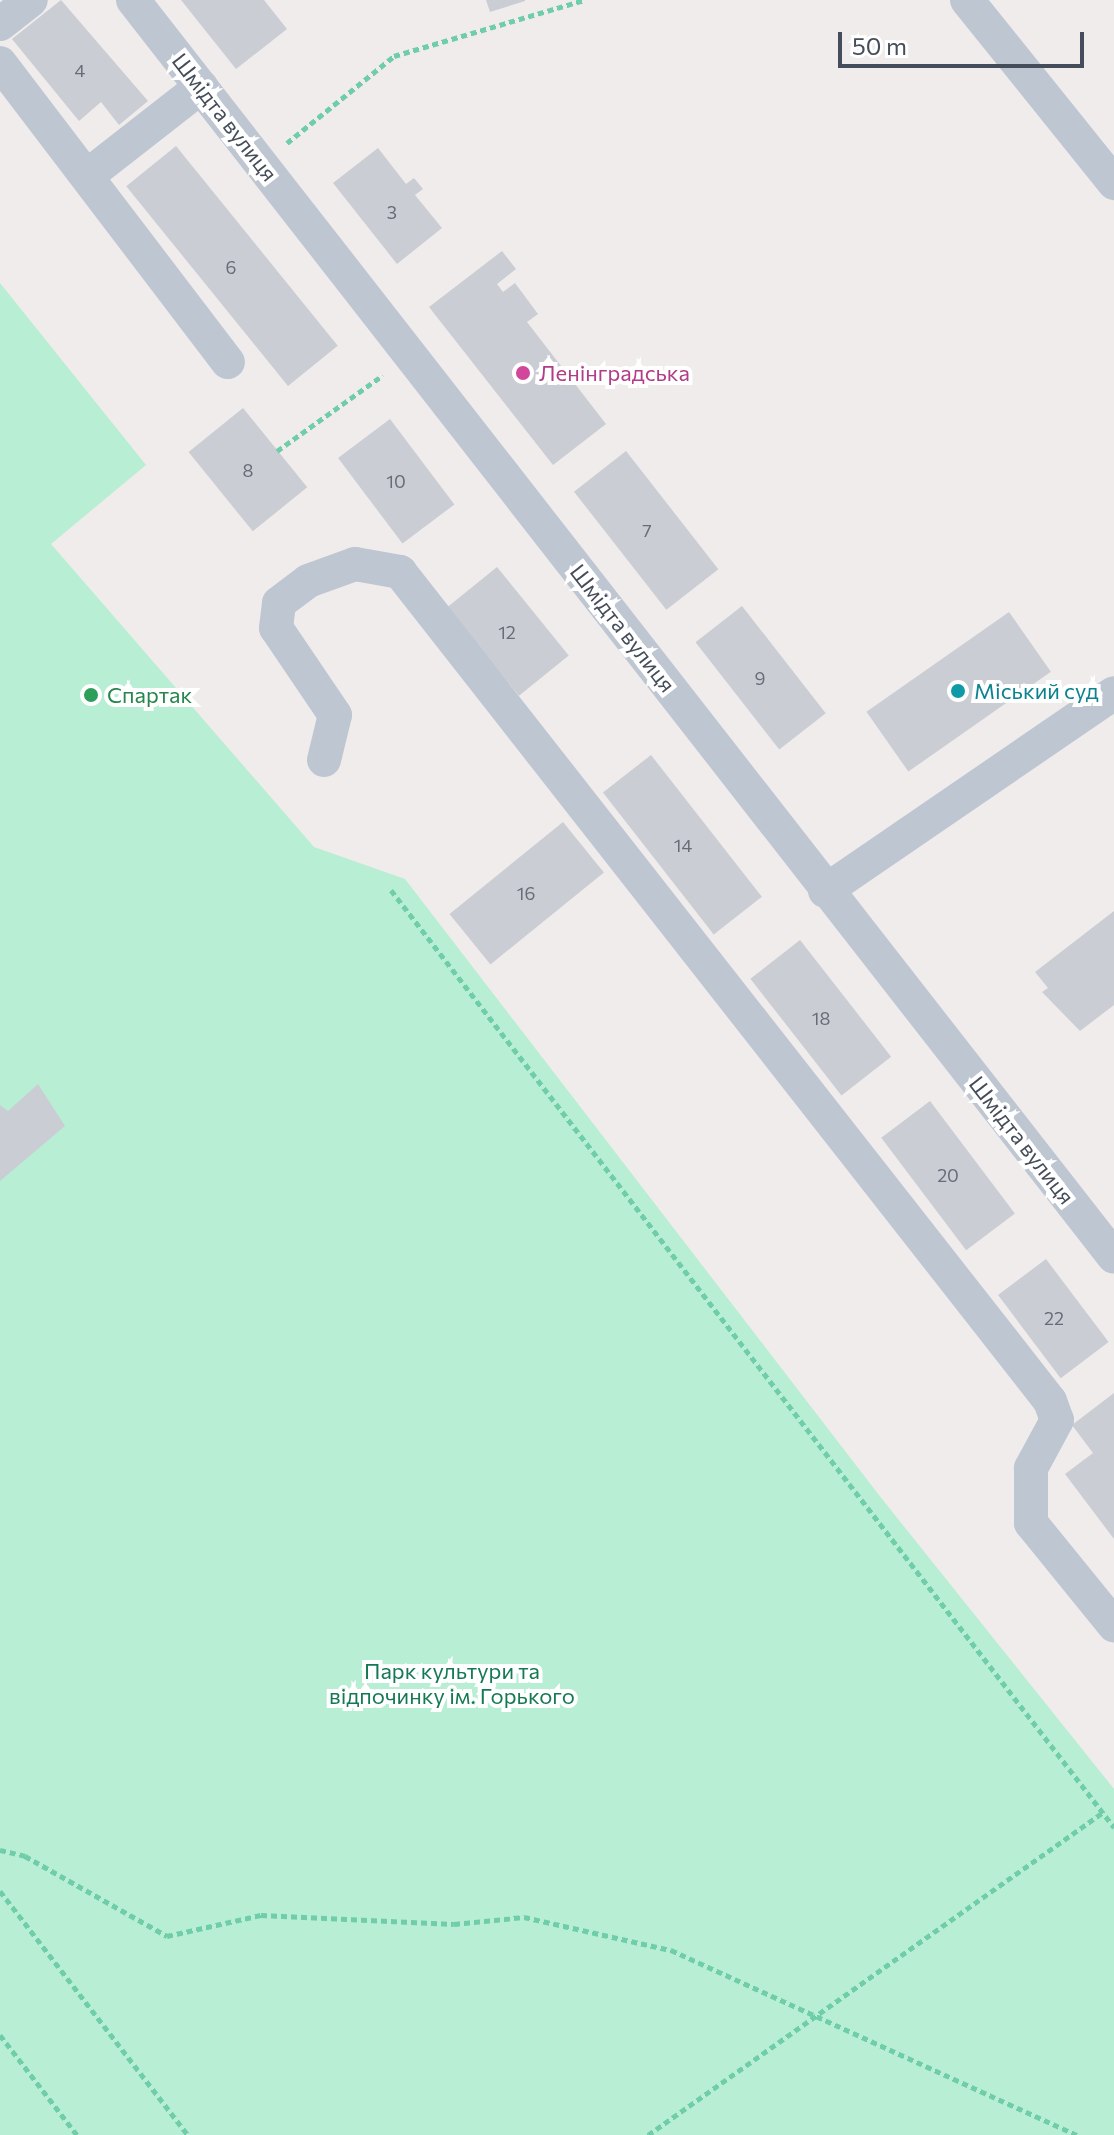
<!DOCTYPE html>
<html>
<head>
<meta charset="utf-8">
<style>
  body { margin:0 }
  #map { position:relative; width:1114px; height:2135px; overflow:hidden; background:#efeceb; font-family:Commissioner,sans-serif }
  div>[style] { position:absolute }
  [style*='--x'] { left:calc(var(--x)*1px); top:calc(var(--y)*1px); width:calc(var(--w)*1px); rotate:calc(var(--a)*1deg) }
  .green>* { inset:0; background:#b8eed3 }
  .building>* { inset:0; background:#cbcdd4; transform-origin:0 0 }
  .path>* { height:5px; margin-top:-2.5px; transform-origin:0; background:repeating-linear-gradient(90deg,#70cda9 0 6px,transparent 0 10px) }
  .minor>* { height:34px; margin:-17px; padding:0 17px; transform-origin:17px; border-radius:17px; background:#bec6d2 }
  .dots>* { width:22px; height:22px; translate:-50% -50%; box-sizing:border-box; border:4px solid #fff; border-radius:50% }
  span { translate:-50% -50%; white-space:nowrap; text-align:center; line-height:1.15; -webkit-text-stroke:8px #fff; paint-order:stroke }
  .number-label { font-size:18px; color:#666d78 }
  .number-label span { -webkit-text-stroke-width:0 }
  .street-label { font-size:22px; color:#444d59 }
  .hotel-label { font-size:22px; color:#b23c85 }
  .left { translate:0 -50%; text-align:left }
  .culture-label { font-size:22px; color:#0d838f }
  .leisure-label { font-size:22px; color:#27864d }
  .park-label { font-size:22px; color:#157a53 }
  .scale { position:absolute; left:838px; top:32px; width:246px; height:36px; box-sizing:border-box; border:4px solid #444d59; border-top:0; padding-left:10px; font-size:24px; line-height:28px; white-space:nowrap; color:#444d59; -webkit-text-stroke:6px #fff; paint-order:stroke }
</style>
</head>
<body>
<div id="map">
  <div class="green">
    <div style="clip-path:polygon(0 283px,146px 465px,51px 544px,314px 847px,405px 879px,882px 1499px,1114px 1789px,1114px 2135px,0 2135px)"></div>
  </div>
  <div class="building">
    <div style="clip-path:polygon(61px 0,148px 101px,119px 125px,101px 102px,79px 121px,12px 39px)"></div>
    <div style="clip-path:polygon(181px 0,264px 0,287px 29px,236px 69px)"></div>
    <div style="clip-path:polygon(486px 0,525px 0,525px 1px,490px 12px)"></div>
    <div style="left:176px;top:146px;width:257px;height:64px;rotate:51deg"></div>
    <div style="clip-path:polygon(378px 148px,406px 184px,414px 178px,423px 189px,415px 195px,442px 228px,397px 264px,333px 183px)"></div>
    <div style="clip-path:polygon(502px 251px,516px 269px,497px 284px,503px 292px,515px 283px,538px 314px,527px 322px,606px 424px,553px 465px,429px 307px)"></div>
    <div style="left:243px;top:408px;width:102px;height:70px;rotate:51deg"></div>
    <div style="left:390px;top:419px;width:107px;height:65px;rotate:53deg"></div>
    <div style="left:626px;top:451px;width:150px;height:66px;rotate:52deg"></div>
    <div style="left:497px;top:567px;width:114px;height:64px;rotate:51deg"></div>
    <div style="left:742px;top:606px;width:136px;height:59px;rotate:52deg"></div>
    <div style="left:1009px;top:612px;width:73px;height:174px;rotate:55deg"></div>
    <div style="left:651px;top:755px;width:180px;height:61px;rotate:52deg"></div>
    <div style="left:563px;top:822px;width:65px;height:146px;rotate:51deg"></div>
    <div style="clip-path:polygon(1114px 911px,1114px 1005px,1080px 1031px,1042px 992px,1048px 988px,1035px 972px)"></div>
    <div style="left:800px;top:940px;width:148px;height:63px;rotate:52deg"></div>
    <div style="clip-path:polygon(38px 1084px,65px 1126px,0 1181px,0 1105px,8px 1111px)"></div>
    <div style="left:930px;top:1101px;width:141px;height:61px;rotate:53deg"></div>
    <div style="left:1046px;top:1259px;width:104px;height:60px;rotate:53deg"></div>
    <div style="clip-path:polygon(1114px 1393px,1114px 1539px,1065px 1474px,1093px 1453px,1072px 1425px)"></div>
  </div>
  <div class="path">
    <div style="--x:287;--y:143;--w:138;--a:-39.1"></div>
    <div style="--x:394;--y:56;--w:198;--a:-16.4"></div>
    <div style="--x:277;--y:451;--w:130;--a:-35.6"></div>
    <div style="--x:391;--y:890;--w:1184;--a:52.35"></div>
    <div style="--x:0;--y:1850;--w:26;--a:13"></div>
    <div style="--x:25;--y:1856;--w:163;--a:29.4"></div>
    <div style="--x:167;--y:1936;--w:96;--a:-12.6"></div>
    <div style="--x:261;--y:1915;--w:193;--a:2.7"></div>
    <div style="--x:454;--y:1924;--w:70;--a:-5.7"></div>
    <div style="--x:524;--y:1917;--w:151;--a:12.7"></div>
    <div style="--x:671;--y:1950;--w:446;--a:24.5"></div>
    <div style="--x:0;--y:1891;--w:308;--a:52.4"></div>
    <div style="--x:0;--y:2035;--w:126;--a:52.4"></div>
    <div style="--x:648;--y:2135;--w:557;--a:-35.35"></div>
  </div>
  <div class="minor">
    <div style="--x:133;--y:0;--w:1594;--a:52.03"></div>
    <div style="--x:967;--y:0;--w:235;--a:51.2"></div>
    <div style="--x:0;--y:24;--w:39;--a:-38"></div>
    <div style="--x:0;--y:63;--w:376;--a:52.7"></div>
    <div style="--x:87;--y:176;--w:145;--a:-38"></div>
    <div style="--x:324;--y:760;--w:46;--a:-76.3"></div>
    <div style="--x:335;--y:715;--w:105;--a:-124.1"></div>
    <div style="--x:276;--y:628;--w:25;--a:-83"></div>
    <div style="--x:279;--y:603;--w:36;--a:-37"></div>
    <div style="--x:308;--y:581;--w:50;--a:-19.9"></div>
    <div style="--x:355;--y:564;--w:46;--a:10.1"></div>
    <div style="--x:400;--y:572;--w:1053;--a:51.9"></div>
    <div style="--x:1050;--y:1401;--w:20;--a:70"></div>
    <div style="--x:1057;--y:1420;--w:55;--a:118.4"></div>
    <div style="--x:1031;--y:1468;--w:55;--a:90"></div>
    <div style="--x:1031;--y:1523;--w:132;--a:50.9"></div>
    <div style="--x:825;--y:891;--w:350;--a:-34.4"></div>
  </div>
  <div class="dots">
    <div style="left:523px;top:373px;background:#d1479c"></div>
    <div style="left:958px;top:691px;background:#0f9aa8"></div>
    <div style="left:91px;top:695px;background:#2e9e5b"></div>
  </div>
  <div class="number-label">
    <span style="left:80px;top:70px">4</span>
    <span style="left:392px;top:212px">3</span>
    <span style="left:231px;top:267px">6</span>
    <span style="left:248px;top:470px">8</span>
    <span style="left:396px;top:481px">10</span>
    <span style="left:647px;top:530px">7</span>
    <span style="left:507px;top:632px">12</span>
    <span style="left:760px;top:678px">9</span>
    <span style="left:683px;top:845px">14</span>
    <span style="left:526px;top:893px">16</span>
    <span style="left:821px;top:1018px">18</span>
    <span style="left:948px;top:1175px">20</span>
    <span style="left:1054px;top:1318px">22</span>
  </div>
  <div class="street-label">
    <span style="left:225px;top:117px;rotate:52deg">Шмідта вулиця</span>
    <span style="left:623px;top:628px;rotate:52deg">Шмідта вулиця</span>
    <span style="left:1022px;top:1140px;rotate:52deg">Шмідта вулиця</span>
  </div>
  <div class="hotel-label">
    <span class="left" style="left:539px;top:373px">Ленінградська</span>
  </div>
  <div class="culture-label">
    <span class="left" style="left:974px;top:691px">Міський суд</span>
  </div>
  <div class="leisure-label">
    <span class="left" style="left:107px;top:695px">Спартак</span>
  </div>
  <div class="park-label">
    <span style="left:452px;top:1683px">Парк культури та<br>відпочинку ім. Горького</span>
  </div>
  <div class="scale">50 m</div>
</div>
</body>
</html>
